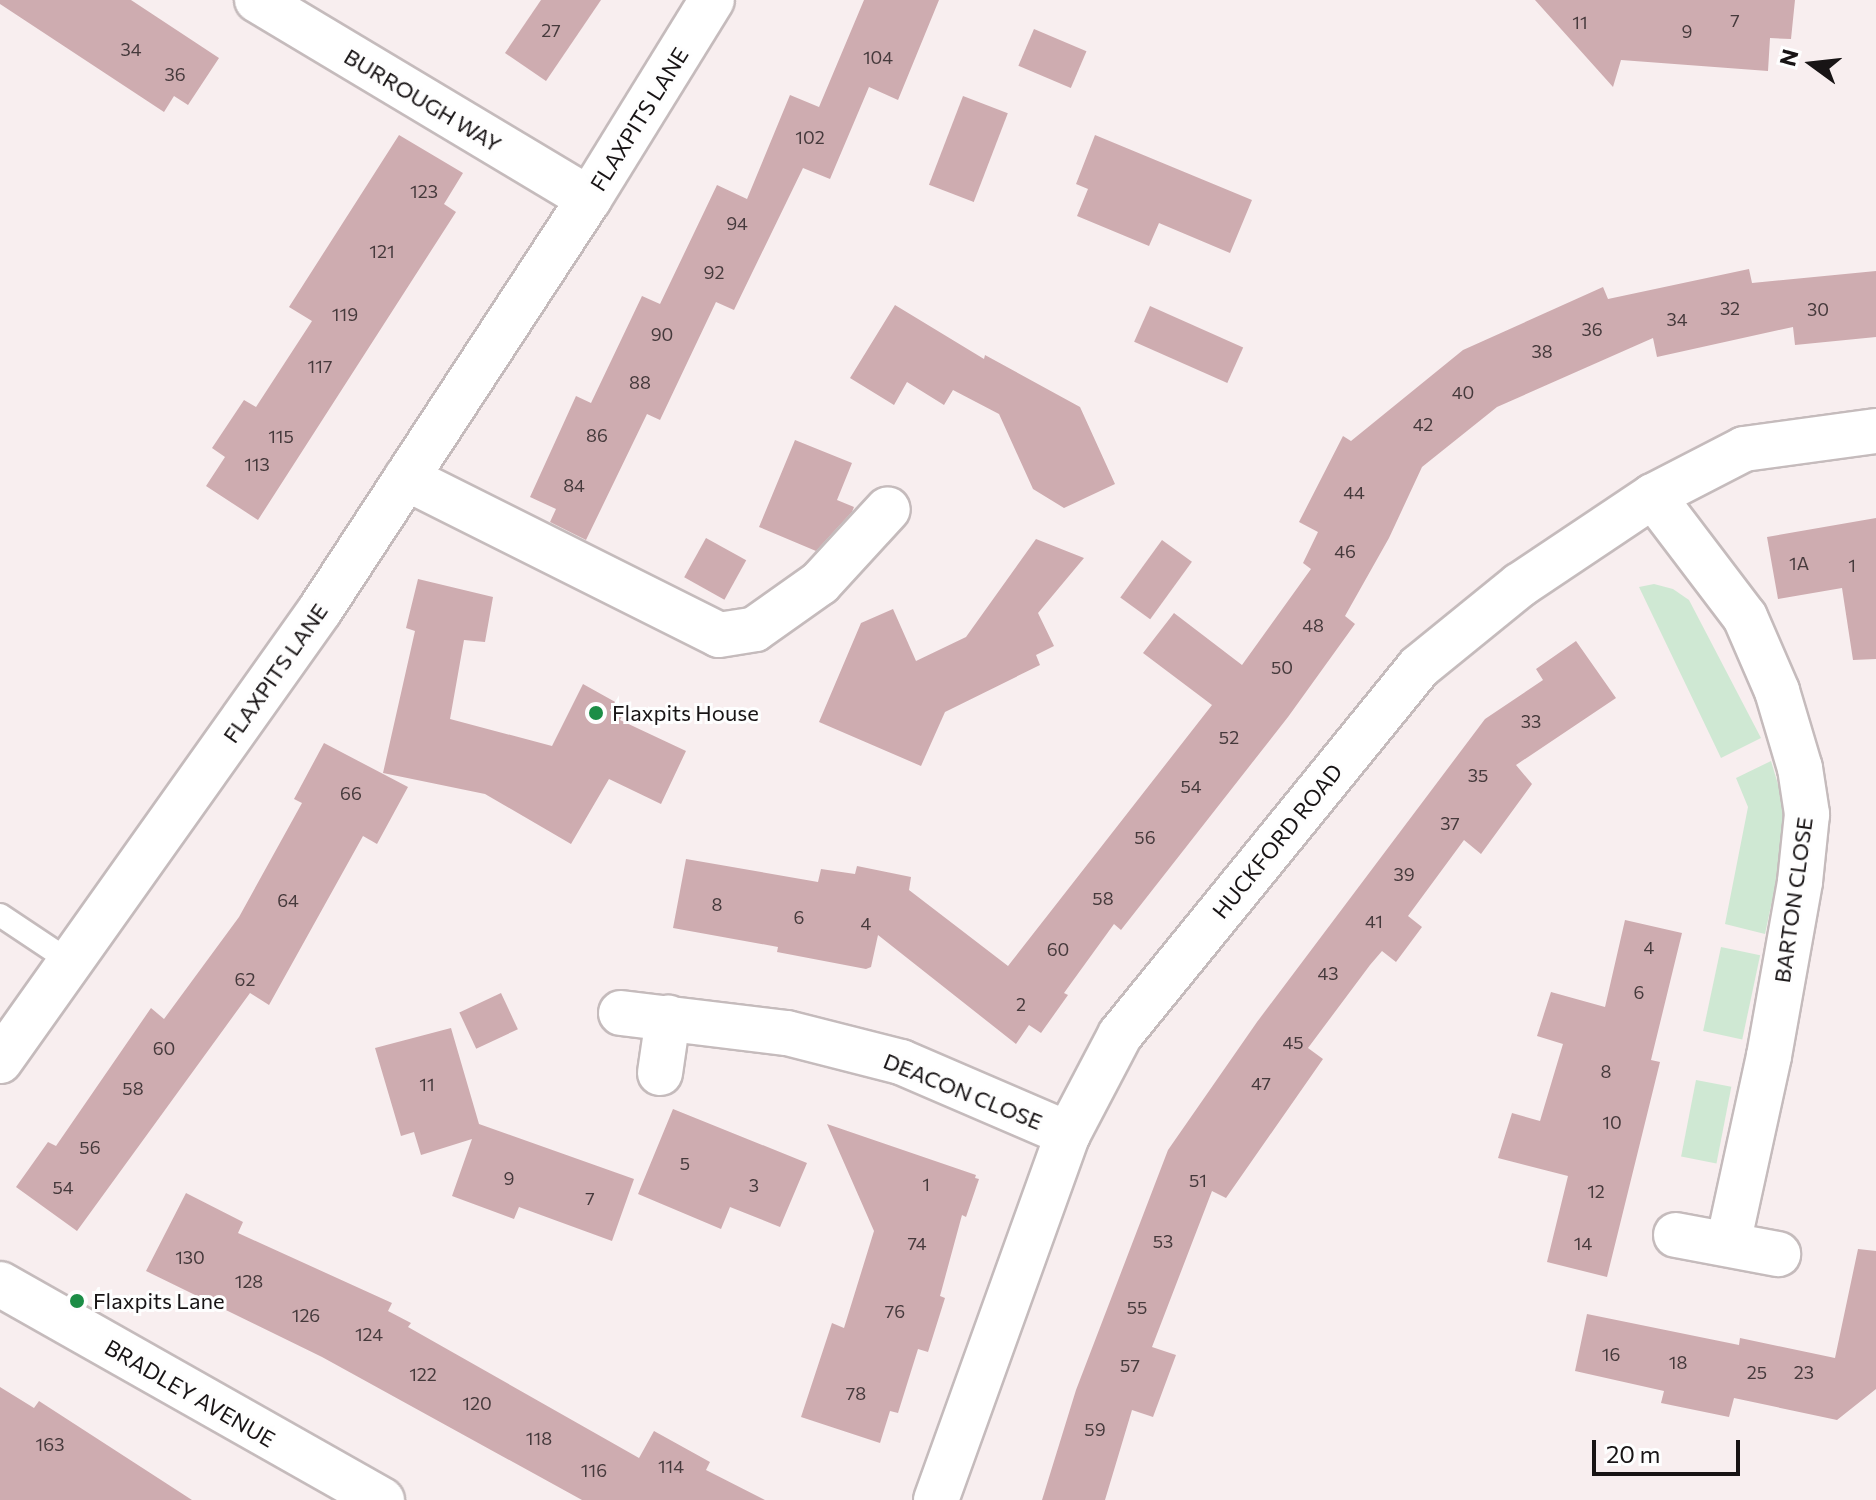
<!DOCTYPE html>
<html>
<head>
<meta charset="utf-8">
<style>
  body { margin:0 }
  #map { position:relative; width:1876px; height:1500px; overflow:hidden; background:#f8eeef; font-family:Commissioner,sans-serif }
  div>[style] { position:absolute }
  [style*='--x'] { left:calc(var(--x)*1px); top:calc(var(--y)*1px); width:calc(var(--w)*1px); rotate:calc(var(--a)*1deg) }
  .green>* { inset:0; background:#cfe8d3; transform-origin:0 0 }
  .building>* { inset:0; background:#ceacb0; transform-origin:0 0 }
  .roads { filter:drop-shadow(2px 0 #c5bbbc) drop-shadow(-2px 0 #c5bbbc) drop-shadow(0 2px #c5bbbc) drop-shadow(0 -2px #c5bbbc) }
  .lane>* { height:22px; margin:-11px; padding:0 11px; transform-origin:11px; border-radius:11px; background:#fff }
  .street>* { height:44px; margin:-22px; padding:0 22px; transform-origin:22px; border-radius:22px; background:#fff }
  .dots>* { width:22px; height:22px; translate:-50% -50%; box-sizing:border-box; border:4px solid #fefefe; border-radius:50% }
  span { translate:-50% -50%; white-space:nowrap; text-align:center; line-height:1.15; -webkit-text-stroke:6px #fefefe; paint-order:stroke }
  .number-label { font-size:18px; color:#463a3c }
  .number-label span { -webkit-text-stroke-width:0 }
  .street-label { font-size:22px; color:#181415 }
  .poi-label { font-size:22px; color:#181415 }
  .left { translate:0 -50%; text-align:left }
  .north { position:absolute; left:1772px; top:24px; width:80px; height:80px; -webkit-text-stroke:6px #fefefe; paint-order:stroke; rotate:285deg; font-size:22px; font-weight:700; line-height:32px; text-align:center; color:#181415 }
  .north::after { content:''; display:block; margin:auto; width:28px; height:36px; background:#181415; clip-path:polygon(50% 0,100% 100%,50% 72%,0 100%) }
  .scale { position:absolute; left:1592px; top:1440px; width:148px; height:36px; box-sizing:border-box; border:4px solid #181415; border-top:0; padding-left:10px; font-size:24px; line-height:28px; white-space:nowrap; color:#181415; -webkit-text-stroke:6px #fefefe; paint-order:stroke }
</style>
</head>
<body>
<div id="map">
  <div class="green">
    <div style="clip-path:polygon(1654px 584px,1673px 589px,1689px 600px,1761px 738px,1721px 758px,1639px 587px)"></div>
    <div style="clip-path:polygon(1771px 761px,1789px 821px,1765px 934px,1725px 924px,1748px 807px,1736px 778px)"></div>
    <div style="left:1721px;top:947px;width:40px;height:86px;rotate:12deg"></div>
    <div style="left:1696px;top:1080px;width:36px;height:78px;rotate:11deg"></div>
  </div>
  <div class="building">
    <div style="clip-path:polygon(0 0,131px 0,219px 58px,188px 105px,174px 96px,164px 112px,0 4px)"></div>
    <div style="clip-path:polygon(541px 0,601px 0,546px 81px,505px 53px)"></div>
    <div style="clip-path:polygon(864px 0,939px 0,898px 100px,869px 87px,830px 179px,803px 168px,734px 310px,716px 302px,660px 420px,647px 414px,586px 540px,550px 522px,556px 509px,530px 497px,576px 396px,591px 403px,642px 296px,660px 304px,717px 185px,747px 199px,790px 95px,819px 107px)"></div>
    <div style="clip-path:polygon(1535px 0,1795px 0,1791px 39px,1770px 38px,1768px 71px,1621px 60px,1613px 87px)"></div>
    <div style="left:1034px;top:29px;width:57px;height:40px;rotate:23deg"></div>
    <div style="left:963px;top:96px;width:48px;height:95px;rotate:21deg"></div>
    <div style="clip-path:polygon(399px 135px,463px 173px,444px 204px,456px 212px,258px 520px,206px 486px,225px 457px,212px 448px,244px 400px,256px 407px,312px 321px,289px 307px)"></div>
    <div style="clip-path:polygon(1095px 135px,1252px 200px,1230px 253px,1159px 223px,1149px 246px,1077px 216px,1088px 189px,1076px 184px)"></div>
    <div style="clip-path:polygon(1749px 269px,1752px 283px,1876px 271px,1876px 337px,1795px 345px,1793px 327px,1657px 357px,1653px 338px,1497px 407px,1422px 467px,1389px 538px,1345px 616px,1355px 624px,1288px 717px,1121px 930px,1114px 924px,1064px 993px,1068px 995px,1041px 1033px,1029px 1025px,1016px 1044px,878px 935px,871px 967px,866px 969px,777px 952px,778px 947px,673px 928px,686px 859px,818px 882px,821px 869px,855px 874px,857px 866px,911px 877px,909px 890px,1008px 966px,1212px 705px,1143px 653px,1174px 613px,1242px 665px,1311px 569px,1303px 563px,1318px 532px,1299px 522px,1343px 436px,1351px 441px,1463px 350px,1603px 287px,1608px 299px)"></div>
    <div style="clip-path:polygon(895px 305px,984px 359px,985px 355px,1080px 407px,1115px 484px,1064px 508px,1033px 489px,999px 414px,953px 390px,944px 405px,907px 382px,894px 405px,850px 378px)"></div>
    <div style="left:1150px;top:306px;width:102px;height:39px;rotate:24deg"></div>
    <div style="clip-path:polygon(795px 440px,852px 463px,837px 500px,854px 507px,852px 512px,816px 551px,759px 527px)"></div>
    <div style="clip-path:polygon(1876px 518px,1876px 659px,1853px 660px,1842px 588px,1778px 599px,1767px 537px)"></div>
    <div style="left:706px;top:538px;width:46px;height:45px;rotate:29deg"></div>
    <div style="clip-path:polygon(1036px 539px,1084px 558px,1038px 613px,1054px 646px,1036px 655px,1040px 665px,945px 712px,921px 766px,819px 722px,861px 623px,893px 609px,916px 661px,966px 637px)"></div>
    <div style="left:1162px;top:540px;width:37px;height:71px;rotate:36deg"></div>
    <div style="clip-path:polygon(418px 579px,493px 597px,485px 642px,464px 640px,450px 719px,552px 746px,583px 684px,626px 708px,620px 720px,686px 751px,661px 804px,609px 779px,571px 844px,485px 794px,383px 773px,415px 631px,406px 628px)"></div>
    <div style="clip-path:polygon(1576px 641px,1616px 698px,1516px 765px,1532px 784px,1481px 854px,1464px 840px,1408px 916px,1422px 927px,1396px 962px,1382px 951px,1370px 965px,1308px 1048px,1323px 1059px,1226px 1198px,1212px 1191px,1152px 1347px,1176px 1355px,1153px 1417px,1132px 1410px,1105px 1500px,1042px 1500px,1076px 1390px,1168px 1150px,1257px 1022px,1485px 719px,1543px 680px,1536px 669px)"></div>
    <div style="clip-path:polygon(324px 743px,408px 787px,377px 844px,363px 836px,269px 1005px,250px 993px,77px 1231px,16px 1187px,48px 1142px,56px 1146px,151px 1008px,164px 1019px,239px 917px,302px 803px,294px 799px)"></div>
    <div style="clip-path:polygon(1625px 920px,1682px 933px,1651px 1060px,1660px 1062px,1607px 1277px,1547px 1262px,1568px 1176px,1498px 1158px,1512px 1113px,1540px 1121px,1563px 1044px,1537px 1036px,1551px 992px,1605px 1007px)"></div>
    <div style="left:501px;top:993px;width:40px;height:46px;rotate:65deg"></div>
    <div style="clip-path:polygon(451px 1028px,479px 1124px,634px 1179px,612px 1241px,519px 1207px,514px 1219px,452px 1196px,472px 1139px,421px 1155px,414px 1132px,401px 1136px,375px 1048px)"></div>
    <div style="clip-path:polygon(673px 1109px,807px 1163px,780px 1227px,730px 1207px,721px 1229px,638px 1194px)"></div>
    <div style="clip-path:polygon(827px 1124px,976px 1175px,975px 1178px,979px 1179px,966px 1217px,962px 1215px,940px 1296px,945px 1298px,928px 1352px,918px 1349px,898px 1413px,890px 1411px,880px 1443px,801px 1417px,832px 1323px,844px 1328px,874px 1231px)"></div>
    <div style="clip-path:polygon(186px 1193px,243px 1222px,238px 1233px,392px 1303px,388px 1311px,411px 1323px,408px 1327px,639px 1458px,654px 1431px,710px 1462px,706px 1470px,765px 1500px,582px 1500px,322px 1357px,146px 1271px)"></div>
    <div style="clip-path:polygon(1858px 1249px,1876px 1251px,1876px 1389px,1837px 1420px,1734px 1398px,1729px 1417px,1661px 1403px,1664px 1391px,1575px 1371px,1587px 1314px,1739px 1345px,1740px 1338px,1835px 1358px)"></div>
    <div style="clip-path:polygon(0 1387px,34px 1408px,39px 1401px,192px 1500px,0 1500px)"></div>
  </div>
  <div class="roads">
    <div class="lane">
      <div style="--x:0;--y:915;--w:87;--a:33.7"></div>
    </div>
    <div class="street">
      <div style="--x:257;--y:0;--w:387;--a:30.9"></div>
      <div style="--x:406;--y:478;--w:350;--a:26.6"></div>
      <div style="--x:719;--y:635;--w:36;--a:-9"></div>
      <div style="--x:755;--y:629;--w:80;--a:-35.3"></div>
      <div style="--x:820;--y:583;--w:100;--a:-47.4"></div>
      <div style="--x:1653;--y:496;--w:152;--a:52.8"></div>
      <div style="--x:1745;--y:617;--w:81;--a:66.6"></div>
      <div style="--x:1777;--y:691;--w:80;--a:73.4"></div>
      <div style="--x:1800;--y:768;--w:47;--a:81.3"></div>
      <div style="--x:1807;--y:814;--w:68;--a:95.9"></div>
      <div style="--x:1800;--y:882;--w:177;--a:100.1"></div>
      <div style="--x:1769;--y:1056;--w:192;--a:102.3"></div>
      <div style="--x:621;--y:1013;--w:167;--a:6.9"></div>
      <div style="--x:787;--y:1033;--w:118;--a:14.3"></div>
      <div style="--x:901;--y:1062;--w:182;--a:23.3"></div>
      <div style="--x:0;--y:1061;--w:553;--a:-54.64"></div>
      <div style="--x:320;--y:610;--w:491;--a:-56.8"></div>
      <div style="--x:589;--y:199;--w:234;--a:-58.3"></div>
      <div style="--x:660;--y:1073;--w:56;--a:-81.7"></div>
      <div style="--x:1676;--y:1235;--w:104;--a:10.6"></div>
      <div style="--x:0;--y:1284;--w:439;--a:29.5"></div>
      <div style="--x:936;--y:1500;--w:389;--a:-70.2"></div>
      <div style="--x:1068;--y:1134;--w:112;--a:-62.3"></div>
      <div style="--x:1120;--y:1035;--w:474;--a:-50.9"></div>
      <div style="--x:1419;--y:667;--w:130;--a:-39.1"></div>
      <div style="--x:1520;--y:585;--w:160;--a:-33.8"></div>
      <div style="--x:1653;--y:496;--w:102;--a:-27.3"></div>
      <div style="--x:1744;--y:449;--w:133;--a:-7.8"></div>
    </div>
  </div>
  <div class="dots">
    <div style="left:596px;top:713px;background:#1c8d46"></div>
    <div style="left:77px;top:1301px;background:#1c8d46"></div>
  </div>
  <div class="number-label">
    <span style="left:1735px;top:20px">7</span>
    <span style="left:1580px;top:22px">11</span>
    <span style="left:551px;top:30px">27</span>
    <span style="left:1687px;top:31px">9</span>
    <span style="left:131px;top:49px">34</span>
    <span style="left:878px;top:57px">104</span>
    <span style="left:175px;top:74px">36</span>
    <span style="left:810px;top:137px">102</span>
    <span style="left:424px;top:191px">123</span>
    <span style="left:737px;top:223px">94</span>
    <span style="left:382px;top:251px">121</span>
    <span style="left:714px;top:272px">92</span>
    <span style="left:1730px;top:308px">32</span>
    <span style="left:1818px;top:309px">30</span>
    <span style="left:345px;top:314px">119</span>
    <span style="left:1677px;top:319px">34</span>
    <span style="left:1592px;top:329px">36</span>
    <span style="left:662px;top:334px">90</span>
    <span style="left:1542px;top:351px">38</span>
    <span style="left:320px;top:366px">117</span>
    <span style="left:640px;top:382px">88</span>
    <span style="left:1463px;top:392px">40</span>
    <span style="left:1423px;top:424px">42</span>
    <span style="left:597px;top:435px">86</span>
    <span style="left:281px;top:436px">115</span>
    <span style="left:257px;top:464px">113</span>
    <span style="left:574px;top:485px">84</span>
    <span style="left:1354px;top:492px">44</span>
    <span style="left:1345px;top:551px">46</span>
    <span style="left:1799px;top:563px">1A</span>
    <span style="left:1852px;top:565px">1</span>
    <span style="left:1313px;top:625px">48</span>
    <span style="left:1282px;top:667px">50</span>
    <span style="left:1531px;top:721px">33</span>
    <span style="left:1229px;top:737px">52</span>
    <span style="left:1478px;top:775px">35</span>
    <span style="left:1191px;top:786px">54</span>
    <span style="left:351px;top:793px">66</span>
    <span style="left:1450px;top:823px">37</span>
    <span style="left:1145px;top:837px">56</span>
    <span style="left:1404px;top:874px">39</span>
    <span style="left:1103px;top:898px">58</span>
    <span style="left:288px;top:900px">64</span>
    <span style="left:717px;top:904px">8</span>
    <span style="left:799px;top:917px">6</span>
    <span style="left:1374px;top:921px">41</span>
    <span style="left:866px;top:923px">4</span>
    <span style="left:1649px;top:947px">4</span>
    <span style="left:1058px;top:949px">60</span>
    <span style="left:1328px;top:973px">43</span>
    <span style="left:245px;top:979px">62</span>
    <span style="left:1639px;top:992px">6</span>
    <span style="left:1021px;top:1004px">2</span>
    <span style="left:1293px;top:1042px">45</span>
    <span style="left:164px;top:1048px">60</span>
    <span style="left:1606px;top:1071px">8</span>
    <span style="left:1261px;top:1083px">47</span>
    <span style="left:427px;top:1084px">11</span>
    <span style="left:133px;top:1088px">58</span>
    <span style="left:1612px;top:1122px">10</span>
    <span style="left:90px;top:1147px">56</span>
    <span style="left:685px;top:1163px">5</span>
    <span style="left:509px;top:1178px">9</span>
    <span style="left:1198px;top:1180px">51</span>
    <span style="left:926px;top:1184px">1</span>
    <span style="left:754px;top:1185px">3</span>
    <span style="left:63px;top:1187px">54</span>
    <span style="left:1596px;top:1191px">12</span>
    <span style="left:590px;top:1198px">7</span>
    <span style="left:1163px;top:1241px">53</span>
    <span style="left:917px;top:1243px">74</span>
    <span style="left:1583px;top:1243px">14</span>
    <span style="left:190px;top:1257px">130</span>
    <span style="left:249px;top:1281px">128</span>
    <span style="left:1137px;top:1307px">55</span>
    <span style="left:895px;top:1311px">76</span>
    <span style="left:306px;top:1315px">126</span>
    <span style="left:369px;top:1334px">124</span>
    <span style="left:1611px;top:1354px">16</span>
    <span style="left:1678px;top:1362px">18</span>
    <span style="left:1130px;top:1365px">57</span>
    <span style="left:1757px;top:1372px">25</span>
    <span style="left:1804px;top:1372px">23</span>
    <span style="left:423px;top:1374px">122</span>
    <span style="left:856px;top:1393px">78</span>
    <span style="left:477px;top:1403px">120</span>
    <span style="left:1095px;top:1429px">59</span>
    <span style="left:539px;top:1438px">118</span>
    <span style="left:50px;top:1444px">163</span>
    <span style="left:671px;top:1466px">114</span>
    <span style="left:594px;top:1470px">116</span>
  </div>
  <div class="street-label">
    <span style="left:423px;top:100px;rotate:31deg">BURROUGH WAY</span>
    <span style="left:639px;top:119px;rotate:-58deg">FLAXPITS LANE</span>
    <span style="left:275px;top:673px;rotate:-55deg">FLAXPITS LANE</span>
    <span style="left:1277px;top:841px;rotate:-51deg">HUCKFORD ROAD</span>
    <span style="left:1793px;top:900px;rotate:-82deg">BARTON CLOSE</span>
    <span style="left:963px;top:1091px;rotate:22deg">DEACON CLOSE</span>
    <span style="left:190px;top:1393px;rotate:30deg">BRADLEY AVENUE</span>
  </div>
  <div class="poi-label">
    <span class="left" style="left:612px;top:713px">Flaxpits House</span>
    <span class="left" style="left:93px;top:1301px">Flaxpits Lane</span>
  </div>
  <div class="north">N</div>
  <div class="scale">20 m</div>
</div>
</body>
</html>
